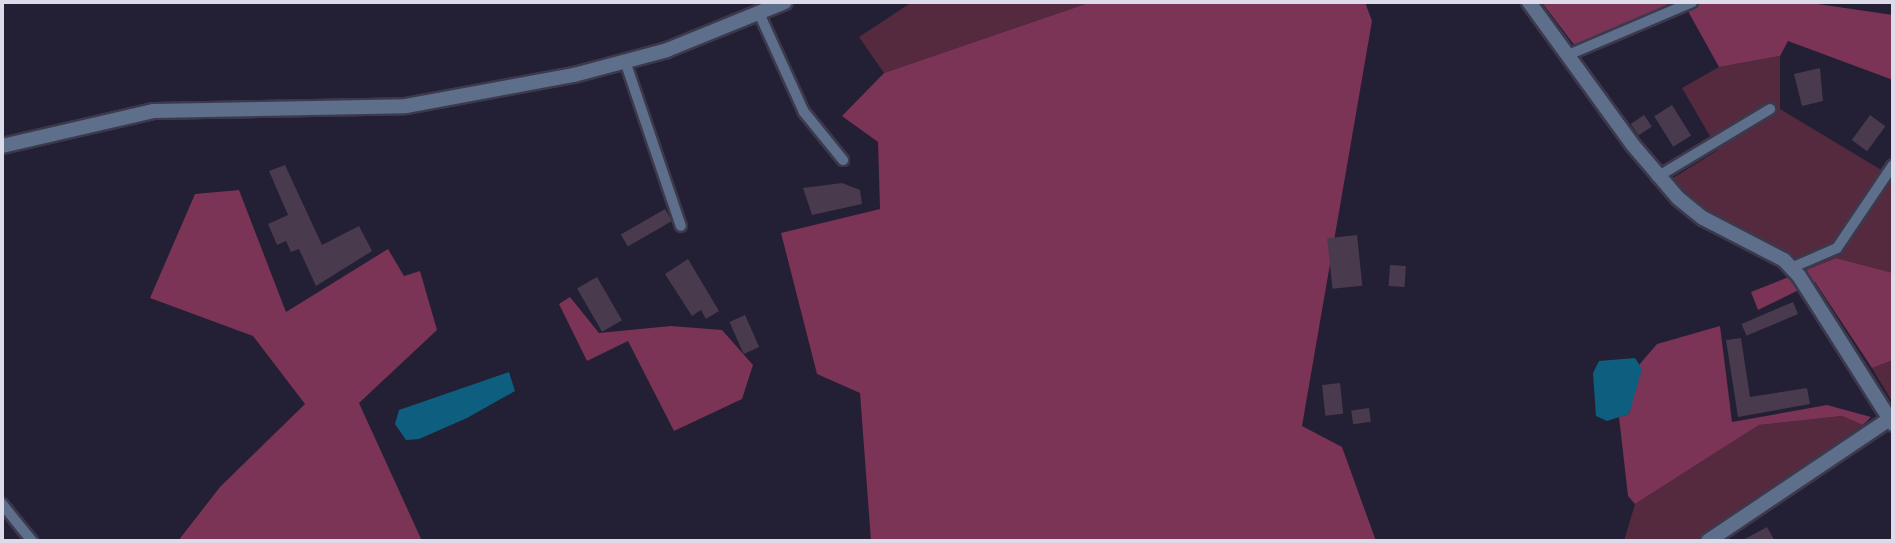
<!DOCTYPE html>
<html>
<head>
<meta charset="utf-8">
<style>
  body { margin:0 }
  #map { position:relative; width:1895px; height:543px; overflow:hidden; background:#231f34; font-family:Mulish,sans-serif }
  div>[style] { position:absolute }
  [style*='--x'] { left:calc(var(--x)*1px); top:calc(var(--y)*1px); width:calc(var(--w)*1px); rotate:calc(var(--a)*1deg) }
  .green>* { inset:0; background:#55293e }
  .forest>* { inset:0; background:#7b3356 }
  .water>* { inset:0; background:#0e5f7f }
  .building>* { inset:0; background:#4a3a4d; transform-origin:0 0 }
  .roads { filter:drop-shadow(2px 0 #3d394d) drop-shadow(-2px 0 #3d394d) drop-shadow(0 2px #3d394d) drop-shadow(0 -2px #3d394d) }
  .service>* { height:10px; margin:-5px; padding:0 5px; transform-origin:5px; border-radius:5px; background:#5e6f8b }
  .minor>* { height:14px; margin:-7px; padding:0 7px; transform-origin:7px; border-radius:7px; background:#5e6f8b }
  span { translate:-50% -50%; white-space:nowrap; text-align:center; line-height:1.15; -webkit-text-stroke:6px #0c0a14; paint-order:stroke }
  .frame { position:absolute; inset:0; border:4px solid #dddbea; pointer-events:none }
</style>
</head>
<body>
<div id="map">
  <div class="green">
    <div style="clip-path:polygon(912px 2px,1091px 2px,884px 73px,859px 37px)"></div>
    <div style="clip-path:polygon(1780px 56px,1780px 109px,1893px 177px,1893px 273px,1836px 258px,1806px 270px,1793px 256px,1705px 211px,1670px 180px,1718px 150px,1682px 88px,1719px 67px)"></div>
    <div style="clip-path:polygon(1893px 360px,1893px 403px,1872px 368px)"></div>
    <div style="clip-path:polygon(1842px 416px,1863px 425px,1696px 541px,1624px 541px,1635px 504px,1759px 425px)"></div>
  </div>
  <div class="forest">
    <div style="clip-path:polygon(1091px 2px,1365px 2px,1372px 21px,1302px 426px,1342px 447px,1376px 541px,871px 541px,860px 393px,817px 374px,781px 233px,880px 209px,878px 142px,842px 116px,884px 73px)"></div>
    <div style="clip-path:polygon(1804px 2px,1893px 15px,1893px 80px,1788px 41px,1780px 56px,1719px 67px,1684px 4px,1575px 46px,1543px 4px)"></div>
    <div style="clip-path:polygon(239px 190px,286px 312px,388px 249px,404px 276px,420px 271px,437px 330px,359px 403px,422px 541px,178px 541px,220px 487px,305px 404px,253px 336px,150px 298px,195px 194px)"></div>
    <div style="clip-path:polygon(1836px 258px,1893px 273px,1893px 360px,1872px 368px,1815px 282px,1758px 310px,1751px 292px)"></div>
    <div style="clip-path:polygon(570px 297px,599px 333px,671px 326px,722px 330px,753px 365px,742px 399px,674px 431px,628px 341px,587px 361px,559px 304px)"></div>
    <div style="clip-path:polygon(1720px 326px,1732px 422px,1827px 405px,1871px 417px,1863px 425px,1842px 416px,1759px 425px,1635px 504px,1628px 496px,1619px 417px,1629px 414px,1639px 365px,1657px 344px)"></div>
  </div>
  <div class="water">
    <div style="clip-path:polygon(1635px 358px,1642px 369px,1629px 414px,1607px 421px,1596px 416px,1593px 373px,1599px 361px)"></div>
    <div style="clip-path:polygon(509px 372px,515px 391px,467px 418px,419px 439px,406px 440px,395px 424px,399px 410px)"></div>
  </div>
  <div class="building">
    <div style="clip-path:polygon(1820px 68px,1823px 101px,1802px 106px,1794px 74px)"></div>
    <div style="left:1672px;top:105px;width:36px;height:21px;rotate:58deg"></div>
    <div style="left:1644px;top:115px;width:14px;height:16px;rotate:56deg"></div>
    <div style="left:1870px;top:115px;width:19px;height:31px;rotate:36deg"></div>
    <div style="clip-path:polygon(285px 165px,322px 245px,359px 226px,372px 251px,316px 286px,299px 249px,291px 252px,286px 241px,277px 245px,268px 224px,288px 215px,269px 171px)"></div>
    <div style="clip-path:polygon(842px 183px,860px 190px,862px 204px,812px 215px,803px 188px)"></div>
    <div style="left:665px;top:209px;width:14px;height:51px;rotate:60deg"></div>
    <div style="left:1357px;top:235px;width:51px;height:30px;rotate:84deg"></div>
    <div style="clip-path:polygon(688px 259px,719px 311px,706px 319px,701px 310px,692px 316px,665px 274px)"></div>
    <div style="left:1390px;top:265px;width:16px;height:21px;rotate:4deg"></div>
    <div style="left:597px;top:277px;width:50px;height:23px;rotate:60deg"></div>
    <div style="left:1793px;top:302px;width:13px;height:56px;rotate:67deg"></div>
    <div style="left:745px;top:315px;width:35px;height:17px;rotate:66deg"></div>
    <div style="clip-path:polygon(1741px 338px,1750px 397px,1807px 388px,1810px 404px,1738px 417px,1726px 340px)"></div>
    <div style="left:1340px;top:383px;width:31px;height:18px;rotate:84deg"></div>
    <div style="left:1369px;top:408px;width:14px;height:18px;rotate:82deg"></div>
    <div style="clip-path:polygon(1767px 527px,1775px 541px,1741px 541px)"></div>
  </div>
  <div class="roads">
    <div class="service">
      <div style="--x:759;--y:13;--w:109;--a:65.6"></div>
      <div style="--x:804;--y:112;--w:62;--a:50.9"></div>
      <div style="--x:1568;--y:55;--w:135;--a:-23.1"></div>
      <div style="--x:625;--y:61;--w:174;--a:71.3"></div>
      <div style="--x:1657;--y:177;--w:132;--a:-31"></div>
      <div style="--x:1791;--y:268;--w:50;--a:-23.5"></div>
      <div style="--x:1837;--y:248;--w:100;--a:-56"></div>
      <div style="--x:2;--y:504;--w:48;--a:51"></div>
    </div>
    <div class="minor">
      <div style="--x:1529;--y:2;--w:175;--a:54"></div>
      <div style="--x:1632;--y:144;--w:71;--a:49.6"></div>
      <div style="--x:1678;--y:198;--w:32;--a:39"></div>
      <div style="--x:1703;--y:218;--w:91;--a:27.4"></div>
      <div style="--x:1784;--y:260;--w:22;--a:47"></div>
      <div style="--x:1799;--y:276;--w:175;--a:57.6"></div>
      <div style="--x:2;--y:146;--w:156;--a:-13"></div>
      <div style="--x:154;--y:111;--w:252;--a:-1.1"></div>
      <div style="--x:406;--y:106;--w:171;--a:-10.5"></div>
      <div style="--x:574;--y:75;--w:96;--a:-15"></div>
      <div style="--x:667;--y:50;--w:127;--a:-22.1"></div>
      <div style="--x:1708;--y:541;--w:217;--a:-33.9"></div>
    </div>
  </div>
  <div class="frame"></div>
</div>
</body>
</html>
